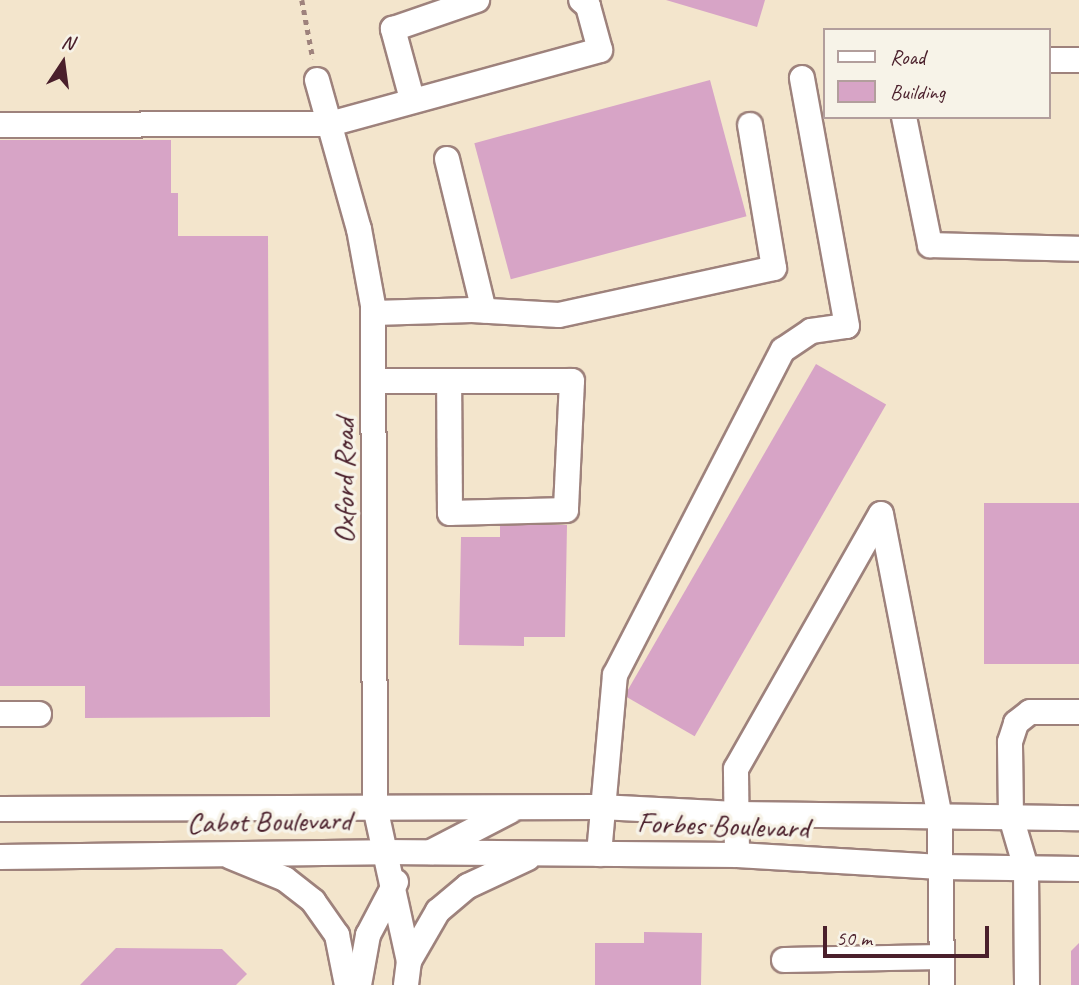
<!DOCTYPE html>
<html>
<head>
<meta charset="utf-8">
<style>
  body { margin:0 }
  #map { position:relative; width:1079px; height:985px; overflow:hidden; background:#f3e5cc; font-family:Caveat,sans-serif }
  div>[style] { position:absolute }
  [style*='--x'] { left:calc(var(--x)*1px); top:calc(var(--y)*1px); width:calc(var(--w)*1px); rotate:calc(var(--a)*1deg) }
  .building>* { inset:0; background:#d7a4c6; transform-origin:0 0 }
  .path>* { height:4.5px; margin-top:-2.25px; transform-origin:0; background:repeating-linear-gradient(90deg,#9e827c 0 5px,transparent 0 10px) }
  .roads { filter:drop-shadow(2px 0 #9e827c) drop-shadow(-2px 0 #9e827c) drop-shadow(0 2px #9e827c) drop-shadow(0 -2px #9e827c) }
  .minor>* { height:24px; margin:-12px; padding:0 12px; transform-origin:12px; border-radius:12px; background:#fff }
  span { translate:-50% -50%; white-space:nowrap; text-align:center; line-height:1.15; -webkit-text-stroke:7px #f7f3e8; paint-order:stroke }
  .street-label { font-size:30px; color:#4a1f2b }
  .legend { position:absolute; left:823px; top:28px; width:228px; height:91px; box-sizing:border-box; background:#f7f3e8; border:2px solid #b29e9c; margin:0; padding:9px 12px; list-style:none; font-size:21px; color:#4a1f2b }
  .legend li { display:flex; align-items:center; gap:14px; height:35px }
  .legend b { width:35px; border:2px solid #b29e9c }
  .north { position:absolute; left:28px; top:28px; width:70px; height:70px; -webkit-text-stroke:5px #f7f3e8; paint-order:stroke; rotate:13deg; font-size:19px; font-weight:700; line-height:28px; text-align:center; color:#4a1f2b }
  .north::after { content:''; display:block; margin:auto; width:24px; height:32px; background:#4a1f2b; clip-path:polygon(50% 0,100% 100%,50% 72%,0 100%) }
  .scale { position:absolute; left:823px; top:926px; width:166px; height:32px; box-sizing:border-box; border:4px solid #4a1f2b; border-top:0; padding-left:9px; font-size:21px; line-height:24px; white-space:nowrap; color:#4a1f2b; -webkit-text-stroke:5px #f7f3e8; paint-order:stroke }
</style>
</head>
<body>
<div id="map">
  <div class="building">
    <div style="clip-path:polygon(666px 0,765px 0,757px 27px)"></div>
    <div style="left:710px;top:80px;width:141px;height:244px;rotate:75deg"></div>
    <div style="clip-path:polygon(0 140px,171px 140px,171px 193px,178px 193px,178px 236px,268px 236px,270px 717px,85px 718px,85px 686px,0 686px)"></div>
    <div style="left:816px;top:364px;width:81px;height:383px;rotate:30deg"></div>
    <div style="left:984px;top:503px;width:95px;height:161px"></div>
    <div style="clip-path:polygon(500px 524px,567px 525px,565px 637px,524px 637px,524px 646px,459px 645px,461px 537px,500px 537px)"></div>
    <div style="clip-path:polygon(644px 932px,702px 933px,701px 985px,595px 985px,595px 943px,644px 943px)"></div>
    <div style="clip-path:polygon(1079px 943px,1079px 985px,1071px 985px,1071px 951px)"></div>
    <div style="clip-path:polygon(116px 948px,222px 949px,247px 974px,236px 985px,80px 985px)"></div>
  </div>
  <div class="path">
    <div style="--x:302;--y:0;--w:60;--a:79.4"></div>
  </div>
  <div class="roads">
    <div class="minor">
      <div style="--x:1049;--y:60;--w:30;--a:0"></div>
      <div style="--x:317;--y:80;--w:155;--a:74.3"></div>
      <div style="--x:359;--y:229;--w:77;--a:79.6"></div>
      <div style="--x:373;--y:305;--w:502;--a:89.77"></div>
      <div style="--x:375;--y:807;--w:158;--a:77.6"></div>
      <div style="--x:412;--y:99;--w:73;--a:-105.2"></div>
      <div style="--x:393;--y:29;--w:89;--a:-19"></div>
      <div style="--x:904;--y:117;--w:131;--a:78.5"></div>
      <div style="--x:930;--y:245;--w:149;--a:1.5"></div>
      <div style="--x:0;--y:125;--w:330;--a:-0.2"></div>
      <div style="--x:330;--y:124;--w:280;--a:-15.3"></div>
      <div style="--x:600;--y:50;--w:46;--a:-105.3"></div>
      <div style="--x:588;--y:6;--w:9;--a:-139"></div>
      <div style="--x:447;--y:159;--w:156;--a:76.3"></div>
      <div style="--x:374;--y:313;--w:98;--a:-1.8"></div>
      <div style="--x:472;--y:310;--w:87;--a:3.3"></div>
      <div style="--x:559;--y:315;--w:220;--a:-12.3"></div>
      <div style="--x:774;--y:268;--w:145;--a:-99.5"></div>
      <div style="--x:376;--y:381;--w:196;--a:0"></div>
      <div style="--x:572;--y:381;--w:129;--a:92.7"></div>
      <div style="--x:566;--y:510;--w:116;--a:178.5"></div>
      <div style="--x:450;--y:513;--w:132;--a:-90.4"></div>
      <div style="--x:0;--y:714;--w:39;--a:0"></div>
      <div style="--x:0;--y:809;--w:600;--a:-0.19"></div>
      <div style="--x:600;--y:807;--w:136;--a:2.9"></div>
      <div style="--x:736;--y:814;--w:343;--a:0.7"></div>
      <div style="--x:431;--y:852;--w:89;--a:-27.4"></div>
      <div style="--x:599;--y:854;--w:180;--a:-84.9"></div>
      <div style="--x:615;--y:675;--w:366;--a:-62.7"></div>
      <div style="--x:783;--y:350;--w:34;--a:-34"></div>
      <div style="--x:811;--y:331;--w:36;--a:-8"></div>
      <div style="--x:847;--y:326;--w:252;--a:-100.3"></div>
      <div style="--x:737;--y:855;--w:86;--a:-90.7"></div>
      <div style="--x:736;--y:769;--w:293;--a:-60.4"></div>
      <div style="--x:881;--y:514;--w:309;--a:79"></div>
      <div style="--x:940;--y:817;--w:168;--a:89.3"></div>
      <div style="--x:0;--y:857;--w:384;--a:-0.7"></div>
      <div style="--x:384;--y:852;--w:353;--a:0.5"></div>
      <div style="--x:737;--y:855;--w:204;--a:3.4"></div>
      <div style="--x:941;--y:867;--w:138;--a:0.8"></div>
      <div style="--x:231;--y:857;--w:58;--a:22.2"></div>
      <div style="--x:285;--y:879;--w:36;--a:38"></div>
      <div style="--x:313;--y:901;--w:42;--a:54.8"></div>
      <div style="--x:337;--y:935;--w:51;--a:78.7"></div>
      <div style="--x:784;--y:960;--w:158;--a:-1.1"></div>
      <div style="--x:359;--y:985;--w:51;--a:-79.8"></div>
      <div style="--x:368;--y:935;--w:60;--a:-62.2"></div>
      <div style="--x:406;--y:985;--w:24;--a:-83"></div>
      <div style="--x:409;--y:961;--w:58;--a:-59.9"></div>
      <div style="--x:438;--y:911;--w:39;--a:-40"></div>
      <div style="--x:468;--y:886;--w:66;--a:-25"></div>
      <div style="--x:1027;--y:985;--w:117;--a:-90.5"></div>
      <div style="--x:1026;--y:868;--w:53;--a:-106.4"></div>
      <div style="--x:1011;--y:817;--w:75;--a:-90.8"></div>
      <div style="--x:1010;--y:742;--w:20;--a:-72"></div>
      <div style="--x:1016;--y:723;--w:18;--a:-38"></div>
      <div style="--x:1030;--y:712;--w:49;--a:0"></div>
    </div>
  </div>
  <div class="street-label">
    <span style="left:344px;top:481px;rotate:-90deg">Oxford Road</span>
    <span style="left:269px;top:821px;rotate:-1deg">Cabot Boulevard</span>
    <span style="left:723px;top:825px;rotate:2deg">Forbes Boulevard</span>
  </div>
  <ul class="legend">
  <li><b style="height:9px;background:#fff"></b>Road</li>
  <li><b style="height:19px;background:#d7a4c6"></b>Building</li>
  </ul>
  <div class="north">N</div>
  <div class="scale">50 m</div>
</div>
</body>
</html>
